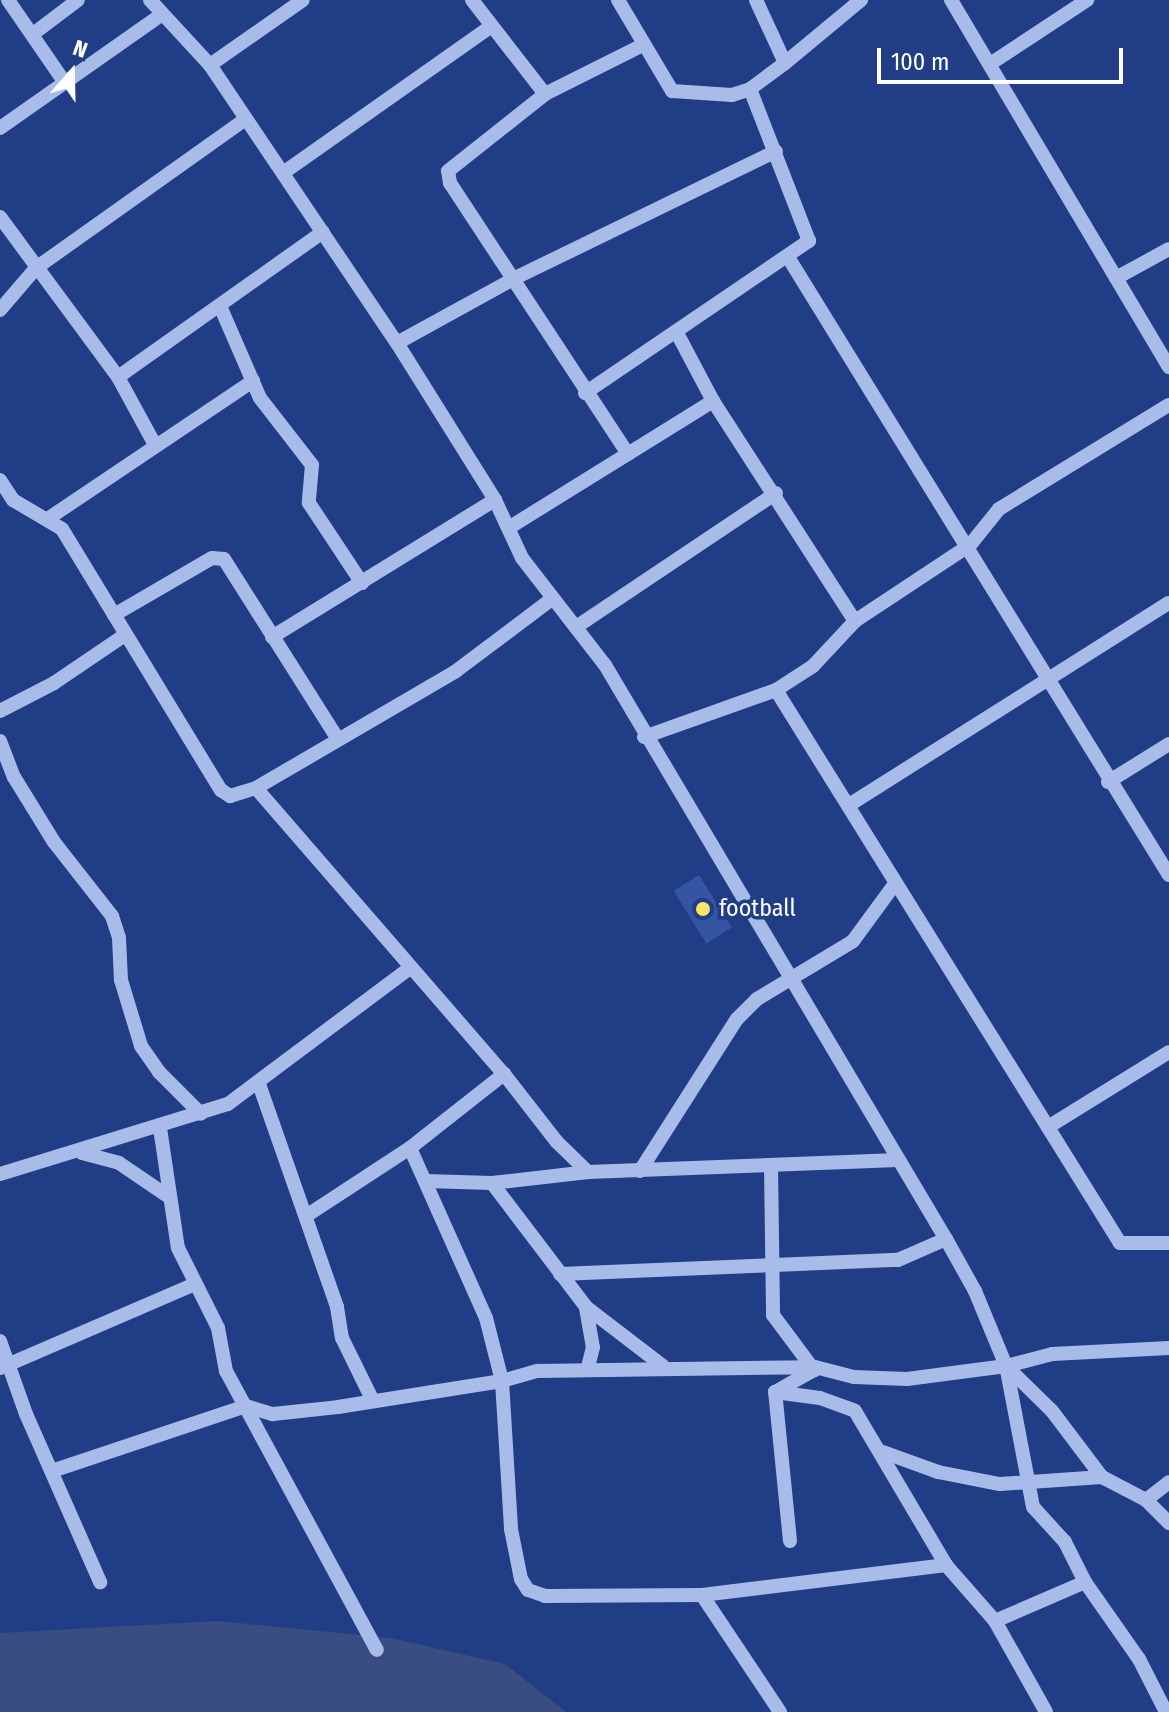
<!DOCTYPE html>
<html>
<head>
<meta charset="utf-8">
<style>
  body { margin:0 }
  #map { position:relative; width:1169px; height:1712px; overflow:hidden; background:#203d85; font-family:"Fira Sans Condensed",sans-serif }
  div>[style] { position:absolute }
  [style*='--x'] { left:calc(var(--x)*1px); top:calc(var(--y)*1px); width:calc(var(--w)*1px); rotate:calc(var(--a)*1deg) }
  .green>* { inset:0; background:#3455a2; transform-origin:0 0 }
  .water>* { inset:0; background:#394d83 }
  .minor>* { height:14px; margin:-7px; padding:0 7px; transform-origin:7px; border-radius:7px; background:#a9bce9 }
  .dots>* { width:22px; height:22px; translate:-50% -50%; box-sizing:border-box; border:4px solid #203d85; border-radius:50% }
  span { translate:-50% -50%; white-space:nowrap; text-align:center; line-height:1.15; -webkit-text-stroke:7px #203d85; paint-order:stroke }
  .poi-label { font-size:24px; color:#fff }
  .left { translate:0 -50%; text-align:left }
  .north { position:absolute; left:32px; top:32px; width:80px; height:80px; -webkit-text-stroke:6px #203d85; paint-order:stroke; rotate:20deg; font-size:22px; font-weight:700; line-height:32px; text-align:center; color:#fff }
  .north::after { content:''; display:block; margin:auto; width:28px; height:36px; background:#fff; clip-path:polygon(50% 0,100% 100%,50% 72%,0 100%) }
  .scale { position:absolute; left:877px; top:48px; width:246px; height:36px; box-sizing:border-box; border:4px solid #fff; border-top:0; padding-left:10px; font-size:24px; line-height:28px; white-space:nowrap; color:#fff; -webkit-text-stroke:6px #203d85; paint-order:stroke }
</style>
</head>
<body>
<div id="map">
  <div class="green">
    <div style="left:699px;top:875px;width:62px;height:30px;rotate:58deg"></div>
  </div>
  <div class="water">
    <div style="clip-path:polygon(217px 1621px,391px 1638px,505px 1664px,566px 1712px,0 1712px,0 1633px)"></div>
  </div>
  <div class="minor">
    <div style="--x:8;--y:0;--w:101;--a:55.5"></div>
    <div style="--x:150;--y:0;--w:88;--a:47.3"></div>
    <div style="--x:210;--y:65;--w:335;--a:56.1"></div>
    <div style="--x:397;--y:343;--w:185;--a:58"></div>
    <div style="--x:495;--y:500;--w:64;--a:65"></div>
    <div style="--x:522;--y:558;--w:135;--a:52.2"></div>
    <div style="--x:605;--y:665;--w:668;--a:59.29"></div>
    <div style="--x:946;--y:1239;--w:60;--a:60.9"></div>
    <div style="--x:975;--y:1291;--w:81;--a:67.5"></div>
    <div style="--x:1006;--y:1366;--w:64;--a:44.4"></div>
    <div style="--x:1052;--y:1411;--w:83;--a:52.9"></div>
    <div style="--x:1102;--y:1477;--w:50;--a:27.6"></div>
    <div style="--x:1146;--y:1500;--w:33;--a:45"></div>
    <div style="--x:472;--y:0;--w:119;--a:52.2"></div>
    <div style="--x:618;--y:0;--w:106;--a:59.3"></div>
    <div style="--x:672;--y:91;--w:60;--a:3.8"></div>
    <div style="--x:732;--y:95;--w:19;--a:-18"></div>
    <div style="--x:750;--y:89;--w:44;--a:-36.6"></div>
    <div style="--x:785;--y:63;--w:99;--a:-39.7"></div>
    <div style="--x:756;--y:0;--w:69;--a:65.3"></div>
    <div style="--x:951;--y:0;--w:427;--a:59.3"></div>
    <div style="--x:33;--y:34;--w:56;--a:-37.1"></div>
    <div style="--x:993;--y:62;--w:113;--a:-33.4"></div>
    <div style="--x:210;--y:65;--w:113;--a:-35"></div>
    <div style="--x:0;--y:128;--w:198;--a:-35.1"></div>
    <div style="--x:283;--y:173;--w:253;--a:-35.2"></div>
    <div style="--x:0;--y:217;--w:199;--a:53.6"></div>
    <div style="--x:118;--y:377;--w:77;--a:61.4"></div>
    <div style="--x:788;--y:257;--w:726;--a:58.35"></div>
    <div style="--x:1116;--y:278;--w:60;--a:-28.7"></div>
    <div style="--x:220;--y:306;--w:100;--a:66.5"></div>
    <div style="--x:260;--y:398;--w:85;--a:52.2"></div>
    <div style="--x:312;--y:465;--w:38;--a:95"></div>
    <div style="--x:309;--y:503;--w:96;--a:56.5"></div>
    <div style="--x:0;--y:310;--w:55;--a:-49.4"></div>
    <div style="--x:36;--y:268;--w:257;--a:-35.4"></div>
    <div style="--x:677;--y:333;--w:77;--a:62.1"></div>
    <div style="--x:713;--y:401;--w:262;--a:57.2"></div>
    <div style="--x:397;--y:343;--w:135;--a:-28.8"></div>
    <div style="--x:515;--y:278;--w:290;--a:-25.9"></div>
    <div style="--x:118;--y:377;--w:251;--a:-35.3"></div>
    <div style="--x:585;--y:393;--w:271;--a:-34.2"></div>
    <div style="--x:809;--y:241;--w:163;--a:-111.2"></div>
    <div style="--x:628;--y:454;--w:324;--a:-123.3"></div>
    <div style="--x:450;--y:183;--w:12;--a:-99"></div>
    <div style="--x:448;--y:171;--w:124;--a:-38.4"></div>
    <div style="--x:545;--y:94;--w:110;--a:-26.6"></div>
    <div style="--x:0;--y:480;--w:24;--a:57"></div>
    <div style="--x:13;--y:500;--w:57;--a:30.6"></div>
    <div style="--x:62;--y:529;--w:306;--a:58.7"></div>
    <div style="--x:221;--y:790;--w:11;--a:34"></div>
    <div style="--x:230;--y:796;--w:27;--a:-17"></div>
    <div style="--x:256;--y:788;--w:232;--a:-30.3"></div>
    <div style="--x:456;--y:671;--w:120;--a:-36.9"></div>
    <div style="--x:49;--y:518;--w:246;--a:-33.9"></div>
    <div style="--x:510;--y:527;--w:239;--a:-31.8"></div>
    <div style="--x:114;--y:615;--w:113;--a:-30.2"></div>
    <div style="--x:212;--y:558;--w:12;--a:5"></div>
    <div style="--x:224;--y:559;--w:213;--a:57.7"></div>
    <div style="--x:579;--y:625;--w:237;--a:-33.8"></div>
    <div style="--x:272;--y:637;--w:262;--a:-31.6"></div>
    <div style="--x:776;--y:690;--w:651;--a:58.12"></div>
    <div style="--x:1120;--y:1243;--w:49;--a:0"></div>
    <div style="--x:0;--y:711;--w:61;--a:-27.4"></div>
    <div style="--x:54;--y:683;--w:86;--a:-34.1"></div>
    <div style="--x:644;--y:737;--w:140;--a:-19.6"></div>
    <div style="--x:776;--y:690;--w:44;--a:-33"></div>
    <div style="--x:813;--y:666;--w:62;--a:-47"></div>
    <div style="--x:855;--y:621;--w:138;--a:-33.5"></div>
    <div style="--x:970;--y:545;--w:46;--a:-51.1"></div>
    <div style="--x:999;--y:509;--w:199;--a:-31.5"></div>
    <div style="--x:0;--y:741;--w:39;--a:69"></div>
    <div style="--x:14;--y:777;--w:76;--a:58.4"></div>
    <div style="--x:54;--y:842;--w:94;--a:51.9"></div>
    <div style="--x:112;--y:916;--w:23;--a:72"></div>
    <div style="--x:119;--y:938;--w:42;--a:87.3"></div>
    <div style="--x:121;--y:980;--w:69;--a:73.1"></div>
    <div style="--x:141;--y:1046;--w:32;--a:55"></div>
    <div style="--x:159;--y:1072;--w:59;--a:45"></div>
    <div style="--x:1108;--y:782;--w:72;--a:-31.9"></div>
    <div style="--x:256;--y:788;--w:379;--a:49.1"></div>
    <div style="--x:504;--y:1074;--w:86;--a:52.1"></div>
    <div style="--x:557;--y:1142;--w:43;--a:44.1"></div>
    <div style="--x:588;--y:1172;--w:310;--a:-2.2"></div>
    <div style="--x:849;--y:805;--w:378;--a:-32.3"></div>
    <div style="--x:259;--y:1084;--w:236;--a:70.7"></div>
    <div style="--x:337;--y:1307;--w:31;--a:81"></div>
    <div style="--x:342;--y:1338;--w:70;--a:63.8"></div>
    <div style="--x:1048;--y:1127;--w:142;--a:-31.8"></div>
    <div style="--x:160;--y:1128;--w:121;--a:81.5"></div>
    <div style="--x:178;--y:1248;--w:89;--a:63.4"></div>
    <div style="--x:218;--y:1328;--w:44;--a:79.5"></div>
    <div style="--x:226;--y:1371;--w:317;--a:61.6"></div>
    <div style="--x:410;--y:1148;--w:186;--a:65.9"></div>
    <div style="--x:486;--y:1318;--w:65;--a:75.7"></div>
    <div style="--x:502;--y:1381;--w:148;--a:86.5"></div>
    <div style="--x:511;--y:1529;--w:51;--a:78.7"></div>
    <div style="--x:521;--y:1579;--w:13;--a:58"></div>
    <div style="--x:528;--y:1590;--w:18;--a:19"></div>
    <div style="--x:545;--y:1596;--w:157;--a:-0.4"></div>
    <div style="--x:702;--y:1595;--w:246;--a:-7"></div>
    <div style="--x:82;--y:1153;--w:38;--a:15"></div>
    <div style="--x:119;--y:1163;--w:57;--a:34.2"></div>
    <div style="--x:771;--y:1167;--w:148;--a:89.2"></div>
    <div style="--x:773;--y:1315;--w:69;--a:53.3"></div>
    <div style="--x:640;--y:1171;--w:180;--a:-57.5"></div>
    <div style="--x:737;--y:1019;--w:28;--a:-45"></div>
    <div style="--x:757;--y:999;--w:112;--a:-31.1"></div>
    <div style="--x:853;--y:941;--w:69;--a:-53.8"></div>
    <div style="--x:0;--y:1174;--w:239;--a:-17.1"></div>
    <div style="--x:228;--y:1104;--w:227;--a:-36.8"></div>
    <div style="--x:425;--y:1181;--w:67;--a:1.7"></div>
    <div style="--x:492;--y:1183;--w:97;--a:-6.5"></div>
    <div style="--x:492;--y:1183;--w:156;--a:52.8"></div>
    <div style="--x:586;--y:1307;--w:97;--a:37.5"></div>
    <div style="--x:306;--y:1216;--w:124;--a:-33.2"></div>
    <div style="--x:410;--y:1148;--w:120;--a:-38.2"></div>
    <div style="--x:560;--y:1274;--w:338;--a:-2.4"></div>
    <div style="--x:898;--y:1260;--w:52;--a:-23.6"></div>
    <div style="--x:586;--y:1308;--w:40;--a:80"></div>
    <div style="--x:593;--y:1347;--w:21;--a:104"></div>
    <div style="--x:0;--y:1341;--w:77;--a:70.4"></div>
    <div style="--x:26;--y:1414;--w:184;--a:66.2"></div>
    <div style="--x:0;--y:1368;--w:212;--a:-23.3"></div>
    <div style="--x:775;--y:1392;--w:45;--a:7.6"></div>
    <div style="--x:820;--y:1398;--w:37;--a:20"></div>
    <div style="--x:855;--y:1411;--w:179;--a:59.4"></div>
    <div style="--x:946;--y:1565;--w:74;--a:48.8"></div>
    <div style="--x:995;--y:1621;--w:98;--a:-23.4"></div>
    <div style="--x:1085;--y:1582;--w:94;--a:55"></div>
    <div style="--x:1139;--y:1659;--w:59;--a:63"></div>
    <div style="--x:883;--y:1452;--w:59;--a:20"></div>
    <div style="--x:938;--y:1472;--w:63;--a:11"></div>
    <div style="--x:1000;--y:1484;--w:102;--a:-3.9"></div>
    <div style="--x:52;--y:1471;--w:205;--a:-18.5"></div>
    <div style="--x:246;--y:1406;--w:28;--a:17"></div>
    <div style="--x:273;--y:1414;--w:65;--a:-6.1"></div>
    <div style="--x:338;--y:1407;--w:166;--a:-9"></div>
    <div style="--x:502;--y:1381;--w:37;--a:-16"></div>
    <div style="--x:538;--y:1371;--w:277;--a:-0.8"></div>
    <div style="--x:815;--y:1367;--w:40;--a:14.4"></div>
    <div style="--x:854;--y:1377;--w:53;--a:2.2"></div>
    <div style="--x:907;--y:1379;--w:100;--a:-7.5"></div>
    <div style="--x:1146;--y:1500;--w:29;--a:-38"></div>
    <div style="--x:790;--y:1541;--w:150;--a:-95.7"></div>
    <div style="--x:775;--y:1392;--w:45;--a:-29.4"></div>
    <div style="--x:1085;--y:1582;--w:45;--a:-116.6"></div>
    <div style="--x:1065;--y:1542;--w:47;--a:-132.4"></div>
    <div style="--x:1033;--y:1507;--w:144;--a:-100.8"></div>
    <div style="--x:1006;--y:1366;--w:48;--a:-14.6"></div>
    <div style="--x:1052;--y:1354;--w:117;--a:-2.9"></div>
    <div style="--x:702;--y:1595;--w:141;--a:56.3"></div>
    <div style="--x:995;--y:1621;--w:104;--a:60.7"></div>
  </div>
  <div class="dots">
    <div style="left:703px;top:909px;background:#f7e469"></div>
  </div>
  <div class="poi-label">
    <span class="left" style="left:719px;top:909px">football</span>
  </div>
  <div class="north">N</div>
  <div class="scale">100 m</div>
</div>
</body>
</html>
